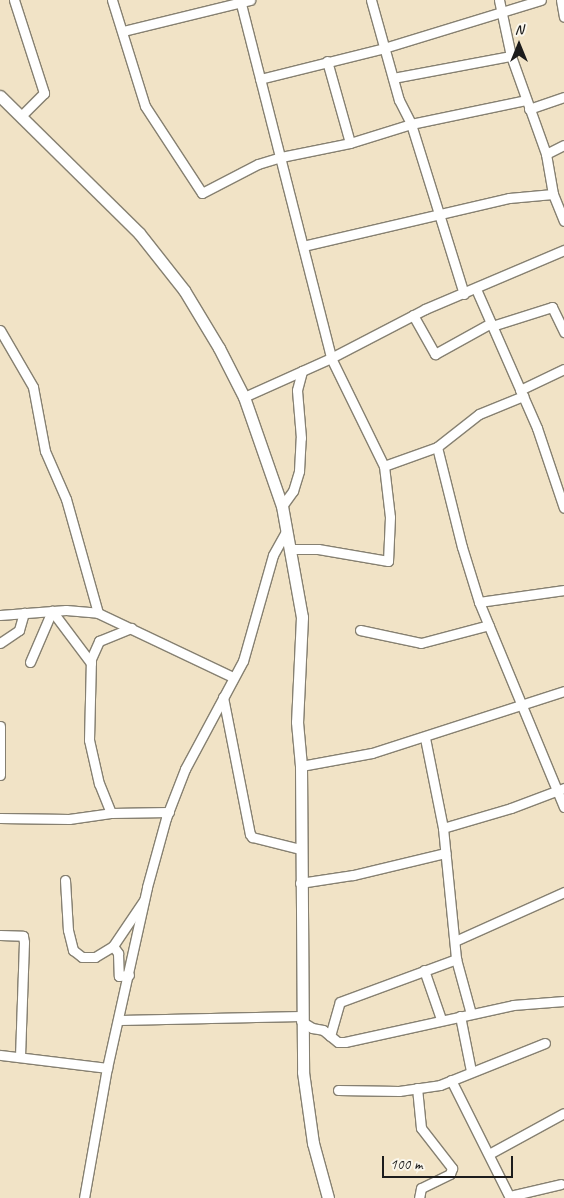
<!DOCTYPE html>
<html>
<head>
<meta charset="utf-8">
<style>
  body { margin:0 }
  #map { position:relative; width:564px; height:1198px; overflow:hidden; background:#f1e3c6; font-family:Caveat,sans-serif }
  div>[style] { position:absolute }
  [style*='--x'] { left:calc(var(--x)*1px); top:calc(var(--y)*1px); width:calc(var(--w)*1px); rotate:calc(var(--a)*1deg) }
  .roads { filter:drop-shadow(1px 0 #868071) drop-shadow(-1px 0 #868071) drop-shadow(0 1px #868071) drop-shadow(0 -1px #868071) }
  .street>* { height:9px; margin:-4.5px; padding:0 4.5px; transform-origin:4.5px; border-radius:4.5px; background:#fff }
  .secondary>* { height:11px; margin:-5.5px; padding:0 5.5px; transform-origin:5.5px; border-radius:5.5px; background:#fff }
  span { translate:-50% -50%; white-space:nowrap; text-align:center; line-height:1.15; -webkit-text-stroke:5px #fbf7ec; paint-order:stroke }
  .north { position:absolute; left:494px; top:20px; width:50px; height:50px; -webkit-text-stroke:4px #fbf7ec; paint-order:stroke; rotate:0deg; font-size:14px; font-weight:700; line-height:20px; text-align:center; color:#1c1c1c }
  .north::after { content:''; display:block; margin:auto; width:18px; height:22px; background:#1c1c1c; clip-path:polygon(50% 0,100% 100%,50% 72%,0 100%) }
  .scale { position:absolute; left:382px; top:1156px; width:131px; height:22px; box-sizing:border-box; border:2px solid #1c1c1c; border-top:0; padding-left:6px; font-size:15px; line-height:18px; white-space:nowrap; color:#1c1c1c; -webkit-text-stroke:4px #fbf7ec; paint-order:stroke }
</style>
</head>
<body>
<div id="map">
  <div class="roads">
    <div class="street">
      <div style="--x:14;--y:0;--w:98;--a:72.1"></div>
      <div style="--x:44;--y:93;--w:33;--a:135"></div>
      <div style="--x:112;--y:0;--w:111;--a:72.7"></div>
      <div style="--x:145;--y:106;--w:104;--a:56.8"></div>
      <div style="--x:202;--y:193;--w:63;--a:-27.4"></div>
      <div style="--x:258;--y:164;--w:24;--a:-17"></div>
      <div style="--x:281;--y:157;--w:70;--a:-11.5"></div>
      <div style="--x:350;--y:143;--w:64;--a:-17.3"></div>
      <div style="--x:411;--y:124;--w:117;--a:-11.8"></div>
      <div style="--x:240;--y:0;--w:369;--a:75.7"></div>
      <div style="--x:331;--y:358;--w:120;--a:63.9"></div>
      <div style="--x:384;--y:466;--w:51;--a:83.3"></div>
      <div style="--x:390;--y:517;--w:44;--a:92.6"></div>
      <div style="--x:388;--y:561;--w:71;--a:-170.3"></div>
      <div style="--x:318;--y:549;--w:26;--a:180"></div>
      <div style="--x:371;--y:0;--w:104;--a:74.4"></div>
      <div style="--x:399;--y:100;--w:27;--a:63"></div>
      <div style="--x:411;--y:124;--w:178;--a:72.7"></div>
      <div style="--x:499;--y:0;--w:57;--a:77.9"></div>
      <div style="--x:511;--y:56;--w:104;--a:70.3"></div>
      <div style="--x:546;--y:154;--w:41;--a:80.1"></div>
      <div style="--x:553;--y:194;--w:29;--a:68"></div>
      <div style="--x:561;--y:0;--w:17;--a:80"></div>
      <div style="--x:123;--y:31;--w:131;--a:-13.7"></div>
      <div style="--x:327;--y:61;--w:85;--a:74.3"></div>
      <div style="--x:393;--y:78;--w:120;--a:-10.6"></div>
      <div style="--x:260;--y:79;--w:128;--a:-14"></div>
      <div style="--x:384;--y:48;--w:164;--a:-17"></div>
      <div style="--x:529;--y:109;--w:37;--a:-19"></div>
      <div style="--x:546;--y:154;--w:20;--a:-27"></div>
      <div style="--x:303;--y:246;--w:212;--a:-13.1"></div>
      <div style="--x:509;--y:198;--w:44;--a:-5.2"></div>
      <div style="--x:476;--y:289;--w:152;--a:66.3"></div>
      <div style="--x:537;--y:428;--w:84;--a:71.4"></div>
      <div style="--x:413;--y:315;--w:45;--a:60.6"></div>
      <div style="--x:435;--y:354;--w:64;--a:-29"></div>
      <div style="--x:492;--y:326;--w:63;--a:-17.6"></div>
      <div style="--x:552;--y:307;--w:28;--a:64"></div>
      <div style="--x:0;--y:330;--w:66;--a:59.9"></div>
      <div style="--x:33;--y:387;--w:65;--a:79.4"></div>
      <div style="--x:45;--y:451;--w:52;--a:66.4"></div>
      <div style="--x:66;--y:499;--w:118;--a:74.3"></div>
      <div style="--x:520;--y:390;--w:49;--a:-25.5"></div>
      <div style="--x:244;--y:397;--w:95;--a:-24.1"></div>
      <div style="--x:331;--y:358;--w:106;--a:-27.5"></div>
      <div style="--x:425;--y:309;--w:151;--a:-23"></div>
      <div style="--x:437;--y:447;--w:103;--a:76"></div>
      <div style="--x:462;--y:547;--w:58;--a:72.8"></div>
      <div style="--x:479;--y:602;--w:222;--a:67.5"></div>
      <div style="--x:384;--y:466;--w:56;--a:-19.7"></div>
      <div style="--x:437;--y:447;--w:53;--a:-38.2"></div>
      <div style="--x:479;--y:414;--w:48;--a:-22.2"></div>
      <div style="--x:282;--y:506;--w:19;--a:-54"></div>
      <div style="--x:293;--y:491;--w:21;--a:-73"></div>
      <div style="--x:299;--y:471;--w:33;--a:-87"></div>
      <div style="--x:301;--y:438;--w:48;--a:-94.8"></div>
      <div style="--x:297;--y:390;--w:20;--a:-75"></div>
      <div style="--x:479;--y:602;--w:86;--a:-8"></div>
      <div style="--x:0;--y:615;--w:66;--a:-4.3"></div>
      <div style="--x:66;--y:610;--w:32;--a:5"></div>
      <div style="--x:98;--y:613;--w:149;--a:25.4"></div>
      <div style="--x:360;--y:630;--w:62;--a:12"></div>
      <div style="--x:421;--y:643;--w:70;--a:-14.8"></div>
      <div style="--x:0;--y:643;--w:23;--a:-34"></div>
      <div style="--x:19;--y:630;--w:18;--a:-74"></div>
      <div style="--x:30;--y:662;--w:56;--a:-66.7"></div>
      <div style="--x:52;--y:611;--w:65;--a:53.1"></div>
      <div style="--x:223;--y:697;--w:140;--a:78.9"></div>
      <div style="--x:250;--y:834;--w:4;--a:56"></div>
      <div style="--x:252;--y:837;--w:49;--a:14"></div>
      <div style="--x:0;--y:726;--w:49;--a:90"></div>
      <div style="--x:425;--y:738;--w:92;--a:78.7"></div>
      <div style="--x:443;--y:828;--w:132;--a:84.3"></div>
      <div style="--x:456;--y:959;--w:57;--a:74.7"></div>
      <div style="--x:301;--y:766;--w:72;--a:-10.4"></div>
      <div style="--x:372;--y:753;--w:202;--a:-17.9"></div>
      <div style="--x:111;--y:813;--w:31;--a:-112"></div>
      <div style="--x:99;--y:784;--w:45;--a:-102.8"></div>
      <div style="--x:89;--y:740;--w:81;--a:-88.6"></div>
      <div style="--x:91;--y:659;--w:20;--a:-66"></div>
      <div style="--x:99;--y:641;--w:35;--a:-22"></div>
      <div style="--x:0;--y:818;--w:69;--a:0.8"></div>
      <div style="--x:69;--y:819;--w:42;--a:-8.1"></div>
      <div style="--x:111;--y:813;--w:58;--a:-1"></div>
      <div style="--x:443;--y:828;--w:71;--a:-16.4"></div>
      <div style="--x:511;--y:808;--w:57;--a:-20.7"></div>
      <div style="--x:65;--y:880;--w:50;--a:86.6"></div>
      <div style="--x:68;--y:930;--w:21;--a:76"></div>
      <div style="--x:73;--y:950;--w:11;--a:38"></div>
      <div style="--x:82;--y:957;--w:13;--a:0"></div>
      <div style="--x:95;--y:957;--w:21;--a:-31"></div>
      <div style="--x:113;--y:946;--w:55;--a:-56"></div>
      <div style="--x:300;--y:883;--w:54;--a:-8.6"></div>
      <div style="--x:353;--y:875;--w:95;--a:-13.4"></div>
      <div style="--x:0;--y:935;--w:23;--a:2"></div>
      <div style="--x:23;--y:936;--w:6;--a:81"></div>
      <div style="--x:24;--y:942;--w:115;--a:92"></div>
      <div style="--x:455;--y:941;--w:120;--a:-24.2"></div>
      <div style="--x:113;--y:946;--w:9;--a:54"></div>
      <div style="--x:118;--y:953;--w:23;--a:88"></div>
      <div style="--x:119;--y:976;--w:10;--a:-6"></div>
      <div style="--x:424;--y:970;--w:52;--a:70.9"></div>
      <div style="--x:460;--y:1016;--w:56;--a:78.7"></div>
      <div style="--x:120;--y:1020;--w:181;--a:-1.3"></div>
      <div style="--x:301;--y:1021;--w:13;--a:32"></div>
      <div style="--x:312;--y:1028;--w:11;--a:10"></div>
      <div style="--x:323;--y:1030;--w:19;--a:39"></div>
      <div style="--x:338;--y:1042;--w:7;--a:0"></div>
      <div style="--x:345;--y:1042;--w:172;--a:-12.4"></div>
      <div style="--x:513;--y:1005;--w:51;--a:-4.5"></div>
      <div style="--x:330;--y:1036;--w:35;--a:-74"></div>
      <div style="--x:340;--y:1002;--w:124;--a:-20.3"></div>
      <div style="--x:0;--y:1055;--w:108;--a:6.9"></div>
      <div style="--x:451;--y:1080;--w:132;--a:63.4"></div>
      <div style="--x:417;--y:1088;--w:40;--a:84.3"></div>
      <div style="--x:421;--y:1128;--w:51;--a:52.2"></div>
      <div style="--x:452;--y:1168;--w:6;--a:108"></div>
      <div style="--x:450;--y:1174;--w:32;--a:154"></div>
      <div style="--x:421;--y:1188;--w:10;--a:101"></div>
      <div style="--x:338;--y:1090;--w:61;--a:0.9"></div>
      <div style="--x:399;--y:1091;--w:41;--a:-8.3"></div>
      <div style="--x:440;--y:1085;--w:113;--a:-21.8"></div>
      <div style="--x:489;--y:1154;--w:85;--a:-28.7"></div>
      <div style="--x:510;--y:1196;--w:52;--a:-13.2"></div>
      <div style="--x:84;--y:1198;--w:132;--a:-80"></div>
      <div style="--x:107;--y:1068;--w:185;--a:-77.5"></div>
      <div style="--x:147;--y:887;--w:72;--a:-74.6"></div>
      <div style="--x:166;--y:818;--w:53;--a:-68.8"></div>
      <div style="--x:185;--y:769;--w:123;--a:-61.8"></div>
      <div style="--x:243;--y:661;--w:110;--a:-74.2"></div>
      <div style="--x:273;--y:555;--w:29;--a:-61"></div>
    </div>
    <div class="secondary">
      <div style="--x:0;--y:96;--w:195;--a:44.6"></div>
      <div style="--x:139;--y:233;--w:73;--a:51.7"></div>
      <div style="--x:184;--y:290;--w:68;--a:58.9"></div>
      <div style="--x:219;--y:348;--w:55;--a:63"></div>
      <div style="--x:244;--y:397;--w:115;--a:70.8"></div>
      <div style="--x:282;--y:506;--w:113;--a:79.8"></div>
      <div style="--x:302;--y:617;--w:105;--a:92.7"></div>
      <div style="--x:297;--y:722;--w:44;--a:84.8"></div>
      <div style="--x:301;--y:766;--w:306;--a:89.6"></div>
      <div style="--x:303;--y:1072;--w:72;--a:82"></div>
      <div style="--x:313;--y:1143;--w:57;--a:74.7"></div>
    </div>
  </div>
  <div class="north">N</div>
  <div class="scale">100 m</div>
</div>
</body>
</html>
